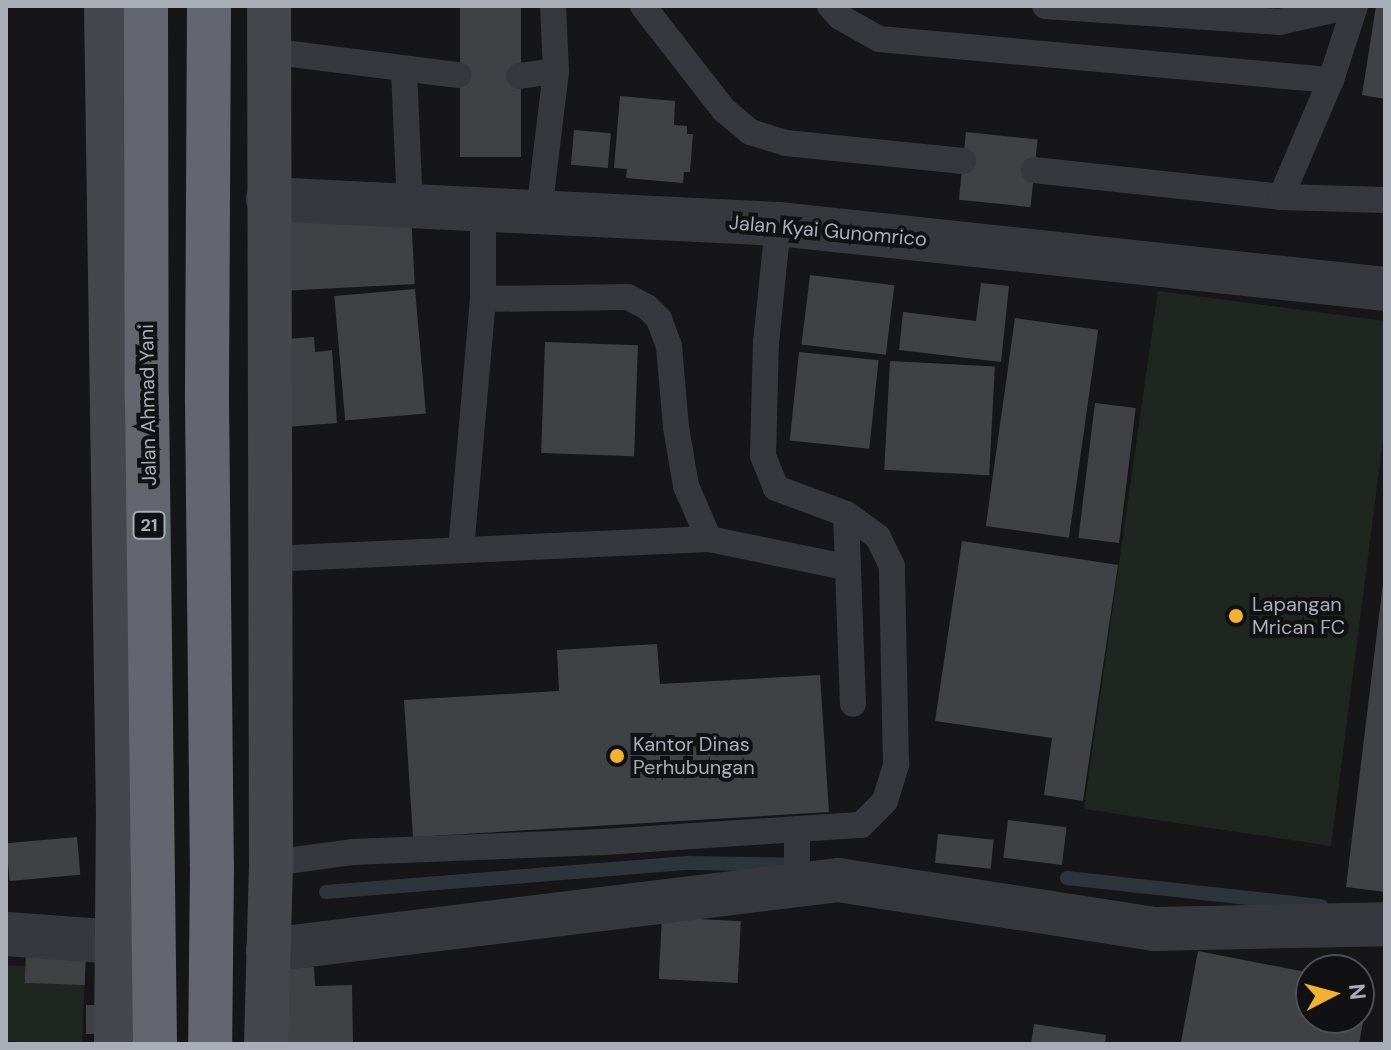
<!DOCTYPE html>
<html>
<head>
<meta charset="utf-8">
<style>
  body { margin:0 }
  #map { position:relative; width:1391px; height:1050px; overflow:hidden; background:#161618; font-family:"DM Sans",sans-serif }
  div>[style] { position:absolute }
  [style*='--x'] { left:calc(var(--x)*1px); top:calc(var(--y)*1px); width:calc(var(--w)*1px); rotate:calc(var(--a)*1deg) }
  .green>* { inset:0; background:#1e261f; transform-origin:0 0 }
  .stream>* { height:14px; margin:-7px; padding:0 7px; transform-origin:7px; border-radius:7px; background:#2c353c }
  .building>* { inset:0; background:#404145; transform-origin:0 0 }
  .lane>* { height:26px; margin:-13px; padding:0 13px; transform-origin:13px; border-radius:13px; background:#37383d }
  .street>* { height:44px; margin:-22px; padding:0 22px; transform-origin:22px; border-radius:22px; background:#37383d }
  .secondary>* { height:44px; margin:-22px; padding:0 22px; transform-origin:22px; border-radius:22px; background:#45474d }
  .highway>* { height:44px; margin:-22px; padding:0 22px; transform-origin:22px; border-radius:22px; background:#63666e }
  .dots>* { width:22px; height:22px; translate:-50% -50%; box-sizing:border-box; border:4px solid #111113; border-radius:50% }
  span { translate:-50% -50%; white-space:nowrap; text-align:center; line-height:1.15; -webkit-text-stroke:8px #111113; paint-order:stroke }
  .shield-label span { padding:2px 6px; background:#111113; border:2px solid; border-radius:6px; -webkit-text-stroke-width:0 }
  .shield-label { font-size:18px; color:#a8adb8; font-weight:700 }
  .street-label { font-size:20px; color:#a8adb8 }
  .poi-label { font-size:20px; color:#a8adb8 }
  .left { translate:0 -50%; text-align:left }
  .frame { position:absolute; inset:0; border:8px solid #a8adb8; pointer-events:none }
  .north { position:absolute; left:1295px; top:954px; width:80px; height:80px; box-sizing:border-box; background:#111113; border:2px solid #4d4f55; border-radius:50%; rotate:84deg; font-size:22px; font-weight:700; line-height:32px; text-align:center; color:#a8adb8 }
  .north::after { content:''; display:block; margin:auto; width:28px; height:36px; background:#f2b134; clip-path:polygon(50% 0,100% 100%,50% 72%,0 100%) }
</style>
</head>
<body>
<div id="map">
  <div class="green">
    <div style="clip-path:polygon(1158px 291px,1385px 321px,1385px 424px,1331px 846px,1084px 809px)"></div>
    <div style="left:85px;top:968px;width:76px;height:79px;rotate:92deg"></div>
  </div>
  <div class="stream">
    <div style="--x:1067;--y:878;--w:256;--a:6.3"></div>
    <div style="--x:326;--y:892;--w:363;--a:-4.6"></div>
    <div style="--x:688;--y:863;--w:114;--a:1"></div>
  </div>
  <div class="building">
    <div style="left:460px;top:6px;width:61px;height:151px"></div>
    <div style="clip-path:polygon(1376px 6px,1385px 6px,1385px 99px,1362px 95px)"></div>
    <div style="clip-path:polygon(620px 96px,675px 101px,674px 125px,687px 126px,687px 134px,693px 134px,690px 172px,684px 172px,683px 183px,626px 178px,627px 169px,614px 168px)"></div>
    <div style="left:574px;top:130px;width:37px;height:35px;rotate:5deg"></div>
    <div style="left:966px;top:132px;width:72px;height:68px;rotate:6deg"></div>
    <div style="left:411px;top:213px;width:71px;height:125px;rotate:87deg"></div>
    <div style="left:810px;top:275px;width:85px;height:70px;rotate:7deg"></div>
    <div style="clip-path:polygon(981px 283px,1009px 286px,1001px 362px,899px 350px,903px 312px,976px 321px)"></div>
    <div style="left:415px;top:289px;width:125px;height:81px;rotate:85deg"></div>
    <div style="left:1015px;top:318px;width:84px;height:210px;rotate:8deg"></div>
    <div style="clip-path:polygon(314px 337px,315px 352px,332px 350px,337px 423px,286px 427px,284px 339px)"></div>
    <div style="left:545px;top:342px;width:93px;height:111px;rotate:2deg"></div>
    <div style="left:799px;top:352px;width:80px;height:89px;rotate:6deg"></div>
    <div style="left:890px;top:361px;width:105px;height:109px;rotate:3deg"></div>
    <div style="left:1095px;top:403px;width:41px;height:136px;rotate:7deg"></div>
    <div style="clip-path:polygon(962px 541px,1118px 565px,1083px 801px,1044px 795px,1052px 738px,935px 721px)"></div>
    <div style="clip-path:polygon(1383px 583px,1385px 583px,1385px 892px,1346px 887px)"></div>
    <div style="clip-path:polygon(657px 644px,660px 684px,820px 675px,829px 812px,413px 837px,404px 700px,559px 691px,557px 650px)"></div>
    <div style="left:1008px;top:820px;width:59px;height:38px;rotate:7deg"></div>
    <div style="left:938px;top:834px;width:56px;height:29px;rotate:6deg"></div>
    <div style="left:77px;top:837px;width:38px;height:71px;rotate:85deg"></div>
    <div style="left:662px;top:917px;width:79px;height:62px;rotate:3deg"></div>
    <div style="left:26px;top:949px;width:60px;height:34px;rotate:2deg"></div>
    <div style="clip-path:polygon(1198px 951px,1311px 973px,1311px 1018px,1359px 1018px,1359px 982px,1370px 984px,1359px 1044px,1181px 1042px)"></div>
    <div style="clip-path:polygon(314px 967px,315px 986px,352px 985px,353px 1044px,285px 1044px,283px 968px)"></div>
    <div style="left:86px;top:1005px;width:19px;height:29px"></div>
    <div style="clip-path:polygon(1034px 1024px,1106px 1035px,1105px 1044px,1031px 1044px)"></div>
  </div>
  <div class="lane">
    <div style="--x:643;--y:6;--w:132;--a:52.1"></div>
    <div style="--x:724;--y:110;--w:34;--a:40"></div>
    <div style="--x:750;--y:132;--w:38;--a:17"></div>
    <div style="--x:786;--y:143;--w:178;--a:5.8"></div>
    <div style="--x:830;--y:6;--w:15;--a:48"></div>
    <div style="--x:840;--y:17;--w:45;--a:29.4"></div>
    <div style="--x:879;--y:39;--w:454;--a:5.2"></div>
    <div style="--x:1045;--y:6;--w:235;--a:3.9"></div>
    <div style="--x:1279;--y:22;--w:73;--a:-12.7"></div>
    <div style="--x:268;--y:51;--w:192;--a:7.2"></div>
    <div style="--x:404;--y:70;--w:135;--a:87.5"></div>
    <div style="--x:519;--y:76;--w:37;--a:-8"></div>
    <div style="--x:1034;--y:170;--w:248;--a:6.2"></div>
    <div style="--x:1281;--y:197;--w:104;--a:1.7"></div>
    <div style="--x:1281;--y:197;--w:127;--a:-66.9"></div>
    <div style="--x:1331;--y:80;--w:78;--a:-72"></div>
    <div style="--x:539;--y:212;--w:142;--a:-83.1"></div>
    <div style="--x:556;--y:71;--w:65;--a:-92.6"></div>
    <div style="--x:483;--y:299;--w:145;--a:-0.8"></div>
    <div style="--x:628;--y:297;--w:21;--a:28"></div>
    <div style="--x:647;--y:307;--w:17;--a:45"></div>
    <div style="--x:659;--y:319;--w:29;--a:70"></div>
    <div style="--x:669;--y:346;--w:81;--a:85.1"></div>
    <div style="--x:676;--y:427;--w:60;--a:80.4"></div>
    <div style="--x:686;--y:486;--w:58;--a:66.5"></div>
    <div style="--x:709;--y:539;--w:140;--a:11.6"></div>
    <div style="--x:846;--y:514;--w:190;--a:87.9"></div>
    <div style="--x:461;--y:550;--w:252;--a:-85"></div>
    <div style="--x:483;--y:299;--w:90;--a:-90"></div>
    <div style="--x:268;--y:559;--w:441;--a:-2.6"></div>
    <div style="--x:271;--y:863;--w:82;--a:-7.7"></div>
    <div style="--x:352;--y:852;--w:251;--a:-2.3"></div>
    <div style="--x:603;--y:842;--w:259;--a:-3.8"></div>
    <div style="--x:861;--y:825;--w:34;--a:-45"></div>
    <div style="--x:885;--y:801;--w:39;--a:-73"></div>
    <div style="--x:896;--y:764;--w:198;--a:-91.2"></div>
    <div style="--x:892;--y:566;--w:32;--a:-116"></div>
    <div style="--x:878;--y:537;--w:39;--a:-144"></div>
    <div style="--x:846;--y:514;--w:75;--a:-159.6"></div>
    <div style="--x:776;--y:488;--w:35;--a:-112"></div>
    <div style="--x:763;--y:455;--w:112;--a:-88.5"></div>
    <div style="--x:766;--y:343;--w:120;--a:-84.2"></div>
    <div style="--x:797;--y:884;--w:55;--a:-90"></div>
  </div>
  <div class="street">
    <div style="--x:268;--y:199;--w:511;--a:2.81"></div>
    <div style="--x:778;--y:224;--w:610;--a:6.11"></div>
    <div style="--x:6;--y:934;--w:112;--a:4.1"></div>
    <div style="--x:268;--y:950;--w:574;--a:-7"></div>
    <div style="--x:838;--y:880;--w:320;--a:8.8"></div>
    <div style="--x:1154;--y:929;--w:231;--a:-1.2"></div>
  </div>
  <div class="secondary">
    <div style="--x:106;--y:6;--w:807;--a:89.15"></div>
    <div style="--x:118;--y:813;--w:231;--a:90.5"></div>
    <div style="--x:266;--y:1044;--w:181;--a:-88.4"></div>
    <div style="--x:271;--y:863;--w:857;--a:-90.13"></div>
  </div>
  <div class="highway">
    <div style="--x:146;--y:6;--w:393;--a:89.9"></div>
    <div style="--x:147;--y:399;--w:645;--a:89.29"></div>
    <div style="--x:209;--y:6;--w:395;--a:90.3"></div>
    <div style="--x:207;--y:401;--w:465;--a:89.4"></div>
    <div style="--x:212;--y:866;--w:178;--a:90.6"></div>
  </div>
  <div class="dots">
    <div style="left:1236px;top:616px;background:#f2b134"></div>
    <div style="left:617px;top:756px;background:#f2b134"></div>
  </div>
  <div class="shield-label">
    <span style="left:149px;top:525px">21</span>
  </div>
  <div class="street-label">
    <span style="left:828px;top:231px;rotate:5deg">Jalan Kyai Gunomrico</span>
    <span style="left:148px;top:405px;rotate:-91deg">Jalan Ahmad Yani</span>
  </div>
  <div class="poi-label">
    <span class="left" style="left:1252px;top:616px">Lapangan<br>Mrican FC</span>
    <span class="left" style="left:633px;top:756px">Kantor Dinas<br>Perhubungan</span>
  </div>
  <div class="frame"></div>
  <div class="north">N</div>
</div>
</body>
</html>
